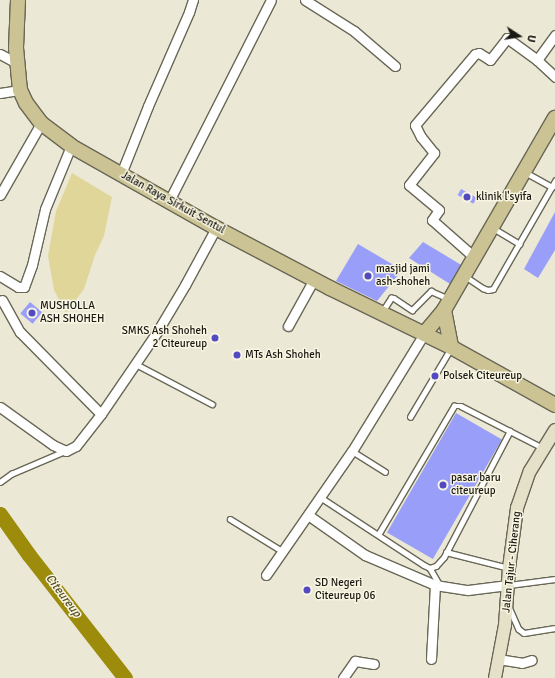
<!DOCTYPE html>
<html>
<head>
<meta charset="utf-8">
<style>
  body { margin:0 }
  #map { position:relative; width:555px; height:678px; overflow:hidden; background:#ebe8d5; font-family:Signika,sans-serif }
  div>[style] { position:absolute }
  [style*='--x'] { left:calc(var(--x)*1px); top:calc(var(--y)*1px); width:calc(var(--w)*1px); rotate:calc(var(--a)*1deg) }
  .green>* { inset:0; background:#e0d69a }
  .river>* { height:15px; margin:-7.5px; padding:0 7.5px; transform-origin:7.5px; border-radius:7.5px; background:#9d8b0b }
  .building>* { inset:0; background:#999ef8; transform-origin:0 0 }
  .roads { filter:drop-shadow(1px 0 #696756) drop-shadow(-1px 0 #696756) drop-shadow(0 1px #696756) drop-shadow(0 -1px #696756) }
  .service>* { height:4.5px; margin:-2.25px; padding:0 2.25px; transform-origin:2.25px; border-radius:2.25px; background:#fff }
  .minor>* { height:9px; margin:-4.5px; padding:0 4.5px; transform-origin:4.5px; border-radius:4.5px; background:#fff }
  .secondary>* { height:12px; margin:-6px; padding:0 6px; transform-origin:6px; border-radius:6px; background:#e5e1c9 }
  .primary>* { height:14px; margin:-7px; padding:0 7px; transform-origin:7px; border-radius:7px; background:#cbc393 }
  .dots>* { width:11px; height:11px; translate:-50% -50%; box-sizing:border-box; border:2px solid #f8f5e2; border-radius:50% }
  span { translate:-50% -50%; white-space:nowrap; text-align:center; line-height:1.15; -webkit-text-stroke:3px #f8f5e2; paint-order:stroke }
  .poi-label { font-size:11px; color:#191812 }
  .left { translate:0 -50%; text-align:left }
  .right { translate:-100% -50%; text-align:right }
  .street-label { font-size:11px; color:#191812 }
  .water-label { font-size:12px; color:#564e22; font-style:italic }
  .north { position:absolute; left:499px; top:16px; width:40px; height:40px; -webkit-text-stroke:3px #f8f5e2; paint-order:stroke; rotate:102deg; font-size:11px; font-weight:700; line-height:16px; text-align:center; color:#191812 }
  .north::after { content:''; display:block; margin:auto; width:14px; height:18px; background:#191812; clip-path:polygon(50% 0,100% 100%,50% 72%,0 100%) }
</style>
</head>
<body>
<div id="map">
  <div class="green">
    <div style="clip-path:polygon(72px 173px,112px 197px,104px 236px,95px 255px,84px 289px,66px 313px,54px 290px,48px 256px,56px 211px)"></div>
  </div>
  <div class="river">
    <div style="--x:0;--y:514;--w:50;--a:54.7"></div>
    <div style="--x:29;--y:555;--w:156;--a:52"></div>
  </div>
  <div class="building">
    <div style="left:461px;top:189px;width:18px;height:7px;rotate:29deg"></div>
    <div style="clip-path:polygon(555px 212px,555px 250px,538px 278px,524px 269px)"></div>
    <div style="clip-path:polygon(423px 242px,463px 266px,450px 284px,409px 258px)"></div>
    <div style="clip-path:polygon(358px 244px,402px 270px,377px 301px,336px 281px)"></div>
    <div style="left:30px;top:302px;width:16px;height:15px;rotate:40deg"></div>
    <div style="left:456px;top:413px;width:53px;height:138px;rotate:30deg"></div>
  </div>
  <div class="roads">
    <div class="service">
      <div style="--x:525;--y:172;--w:31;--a:29"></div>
      <div style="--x:493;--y:228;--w:31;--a:31"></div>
      <div style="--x:465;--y:276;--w:22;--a:34"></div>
      <div style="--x:483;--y:288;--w:5;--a:22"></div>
      <div style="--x:488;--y:290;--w:5;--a:-11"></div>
      <div style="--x:493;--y:289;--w:125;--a:-60.1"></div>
      <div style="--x:382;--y:312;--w:17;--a:-57"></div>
      <div style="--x:391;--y:298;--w:3;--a:0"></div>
      <div style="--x:394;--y:298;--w:22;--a:34"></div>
      <div style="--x:412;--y:310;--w:27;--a:-45"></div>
      <div style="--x:431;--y:291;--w:20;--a:24"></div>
      <div style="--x:136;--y:364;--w:86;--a:27.8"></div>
      <div style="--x:410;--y:417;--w:80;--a:-59.3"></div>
      <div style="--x:352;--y:451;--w:39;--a:32"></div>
      <div style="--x:0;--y:482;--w:14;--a:-36"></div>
      <div style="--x:11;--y:474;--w:59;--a:-23.1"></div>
      <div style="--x:320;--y:497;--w:124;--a:33.2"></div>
      <div style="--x:424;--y:565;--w:7;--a:27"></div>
      <div style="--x:430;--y:568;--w:6;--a:-18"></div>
      <div style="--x:436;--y:566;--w:12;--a:-48"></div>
      <div style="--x:444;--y:557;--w:142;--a:-62.4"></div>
      <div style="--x:230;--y:519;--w:61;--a:31.6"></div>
      <div style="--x:378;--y:535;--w:150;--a:-59.5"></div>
      <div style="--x:454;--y:406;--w:7;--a:0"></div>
      <div style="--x:461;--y:406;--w:92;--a:27.1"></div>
      <div style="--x:446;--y:552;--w:65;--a:14.3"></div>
      <div style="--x:430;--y:568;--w:16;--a:60"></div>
      <div style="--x:509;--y:585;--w:46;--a:-7.4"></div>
      <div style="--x:509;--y:607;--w:24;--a:66"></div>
      <div style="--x:519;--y:629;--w:6;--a:39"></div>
      <div style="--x:524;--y:633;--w:31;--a:-9"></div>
    </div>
    <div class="minor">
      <div style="--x:305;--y:0;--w:58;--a:32.3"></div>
      <div style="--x:354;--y:31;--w:54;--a:40.5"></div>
      <div style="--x:0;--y:54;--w:19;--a:28"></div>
      <div style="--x:537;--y:60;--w:31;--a:-54"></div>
      <div style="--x:0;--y:93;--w:20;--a:-9"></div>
      <div style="--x:121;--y:174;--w:73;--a:-68.3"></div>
      <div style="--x:148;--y:106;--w:103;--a:-66.4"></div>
      <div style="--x:189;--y:12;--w:13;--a:-72"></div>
      <div style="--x:0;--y:195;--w:83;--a:-60.3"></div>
      <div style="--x:169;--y:201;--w:225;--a:-63.1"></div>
      <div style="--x:474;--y:257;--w:56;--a:-138.6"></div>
      <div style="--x:432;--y:220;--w:12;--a:-55"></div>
      <div style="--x:439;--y:210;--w:39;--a:-140"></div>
      <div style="--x:409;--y:185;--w:41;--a:-52"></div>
      <div style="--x:434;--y:153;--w:21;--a:-129"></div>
      <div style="--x:421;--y:137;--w:13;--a:-117"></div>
      <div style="--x:415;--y:125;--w:93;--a:-49.8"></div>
      <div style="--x:475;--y:54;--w:4;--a:-14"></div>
      <div style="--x:479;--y:53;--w:13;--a:32"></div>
      <div style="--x:490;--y:60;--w:28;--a:-52"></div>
      <div style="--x:507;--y:38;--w:37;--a:36"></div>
      <div style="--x:537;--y:60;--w:25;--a:43"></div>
      <div style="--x:0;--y:276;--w:21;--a:31"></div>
      <div style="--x:18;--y:287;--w:6;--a:0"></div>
      <div style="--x:24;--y:287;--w:23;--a:-70"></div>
      <div style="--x:32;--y:265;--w:57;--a:-76.9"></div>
      <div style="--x:45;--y:209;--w:68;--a:-67.6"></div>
      <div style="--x:2;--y:300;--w:37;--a:61"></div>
      <div style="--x:20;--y:332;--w:115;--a:45.4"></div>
      <div style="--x:288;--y:326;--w:54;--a:-61"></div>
      <div style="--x:0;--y:407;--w:65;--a:35.6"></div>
      <div style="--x:53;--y:445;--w:14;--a:25"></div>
      <div style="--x:66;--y:451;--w:11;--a:-27"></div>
      <div style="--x:76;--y:446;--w:41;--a:-52"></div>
      <div style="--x:101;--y:414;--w:99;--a:-55.7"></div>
      <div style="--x:157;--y:332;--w:55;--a:-59.2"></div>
      <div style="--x:185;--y:285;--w:65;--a:-61.5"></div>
      <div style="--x:308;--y:515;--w:70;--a:35.1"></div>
      <div style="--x:365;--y:555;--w:76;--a:23.2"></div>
      <div style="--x:435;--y:585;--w:33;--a:9"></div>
      <div style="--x:468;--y:590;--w:40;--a:-7.1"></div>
      <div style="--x:266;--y:575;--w:151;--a:-55.3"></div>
      <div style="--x:352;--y:451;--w:137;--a:-58.4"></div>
      <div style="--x:431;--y:659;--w:74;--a:-86.9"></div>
      <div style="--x:498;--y:659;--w:24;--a:9"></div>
      <div style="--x:522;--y:663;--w:10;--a:-17"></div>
      <div style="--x:343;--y:678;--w:21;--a:-55"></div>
      <div style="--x:355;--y:661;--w:19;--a:9"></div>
    </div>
    <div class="secondary">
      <div style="--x:495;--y:678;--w:54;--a:-79.3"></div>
      <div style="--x:505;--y:625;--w:57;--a:-86"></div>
      <div style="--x:509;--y:568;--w:61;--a:-82.4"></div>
      <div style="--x:517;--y:508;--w:39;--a:-71"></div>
      <div style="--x:530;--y:471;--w:48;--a:-58.6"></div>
    </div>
    <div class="primary">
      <div style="--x:18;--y:0;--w:48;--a:92.4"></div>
      <div style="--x:16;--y:48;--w:42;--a:84.6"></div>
      <div style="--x:20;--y:90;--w:14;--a:65"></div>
      <div style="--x:26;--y:103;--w:25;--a:53"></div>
      <div style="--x:41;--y:123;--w:38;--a:37"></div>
      <div style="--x:71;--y:146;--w:167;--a:29.5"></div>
      <div style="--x:216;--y:228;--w:129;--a:27.8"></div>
      <div style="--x:330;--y:288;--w:135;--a:26"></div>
      <div style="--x:451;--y:347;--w:119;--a:29.1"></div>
      <div style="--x:444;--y:310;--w:38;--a:79"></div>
      <div style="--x:424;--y:334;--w:31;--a:-50"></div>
      <div style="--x:444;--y:310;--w:222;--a:-60"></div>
    </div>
  </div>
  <div class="dots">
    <div style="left:467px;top:197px;background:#514ac1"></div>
    <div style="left:368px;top:276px;background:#514ac1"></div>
    <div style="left:32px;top:313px;background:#514ac1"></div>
    <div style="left:215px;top:338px;background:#514ac1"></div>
    <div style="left:237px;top:355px;background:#514ac1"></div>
    <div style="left:435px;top:376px;background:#514ac1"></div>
    <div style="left:443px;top:485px;background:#514ac1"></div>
    <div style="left:307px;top:590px;background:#514ac1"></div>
  </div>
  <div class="poi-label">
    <span class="left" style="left:476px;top:197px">klinik l'syifa</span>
    <span class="left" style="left:376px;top:276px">masjid jami<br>ash-shoheh</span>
    <span class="left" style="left:40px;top:313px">MUSHOLLA<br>ASH SHOHEH</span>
    <span class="right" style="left:207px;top:338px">SMKS Ash Shoheh<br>2 Citeureup</span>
    <span class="left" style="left:245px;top:355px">MTs Ash Shoheh</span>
    <span class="left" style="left:443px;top:376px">Polsek Citeureup</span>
    <span class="left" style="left:451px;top:485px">pasar baru<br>citeureup</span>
    <span class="left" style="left:315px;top:590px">SD Negeri<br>Citeureup 06</span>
  </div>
  <div class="street-label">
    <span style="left:173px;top:203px;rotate:29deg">Jalan Raya Sirkuit Sentul</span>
    <span style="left:512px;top:562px;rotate:-84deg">Jalan Tajur - Ciherang</span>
  </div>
  <div class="water-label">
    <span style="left:63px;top:596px;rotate:53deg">Citeureup</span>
  </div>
  <div class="north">U</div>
</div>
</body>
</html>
